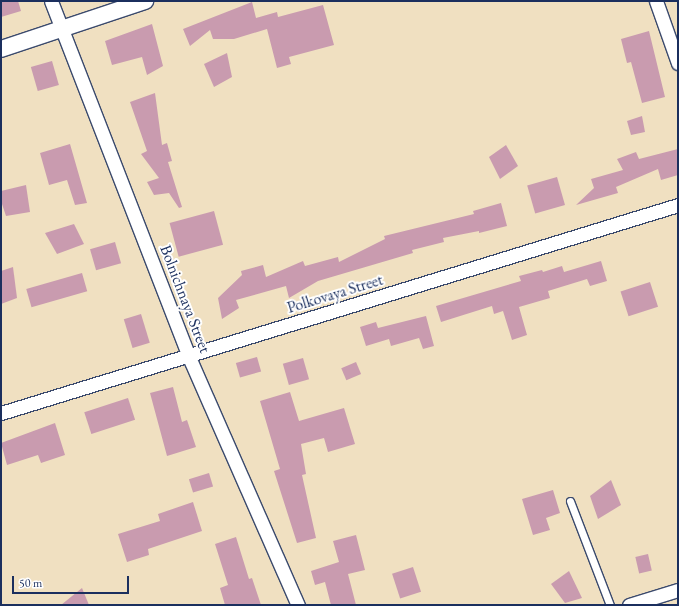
<!DOCTYPE html>
<html>
<head>
<meta charset="utf-8">
<style>
  body { margin:0 }
  #map { position:relative; width:679px; height:606px; overflow:hidden; background:#f0e0c1; font-family:"EB Garamond",serif }
  div>[style] { position:absolute }
  [style*='--x'] { left:calc(var(--x)*1px); top:calc(var(--y)*1px); width:calc(var(--w)*1px); rotate:calc(var(--a)*1deg) }
  .building>* { inset:0; background:#c99baf; transform-origin:0 0 }
  .roads { filter:drop-shadow(1px 0 #3b4a6d) drop-shadow(-1px 0 #3b4a6d) drop-shadow(0 1px #3b4a6d) drop-shadow(0 -1px #3b4a6d) }
  .service>* { height:7px; margin:-3.5px; padding:0 3.5px; transform-origin:3.5px; border-radius:3.5px; background:#fff }
  .minor>* { height:13px; margin:-6.5px; padding:0 6.5px; transform-origin:6.5px; border-radius:6.5px; background:#fff }
  .tertiary>* { height:16px; margin:-8px; padding:0 8px; transform-origin:8px; border-radius:8px; background:#fff }
  span { translate:-50% -50%; white-space:nowrap; text-align:center; line-height:1.15; -webkit-text-stroke:4px #fff; paint-order:stroke }
  .street-label { font-size:16px; color:#1b2f5e }
  .frame { position:absolute; inset:0; border:2px solid #1b2f5e; pointer-events:none }
  .scale { position:absolute; left:12px; top:576px; width:117px; height:18px; box-sizing:border-box; border:2px solid #1b2f5e; border-top:0; padding-left:5px; font-size:12px; line-height:14px; white-space:nowrap; color:#1b2f5e; -webkit-text-stroke:3px #fff; paint-order:stroke }
</style>
</head>
<body>
<div id="map">
  <div class="building">
    <div style="clip-path:polygon(1px 1px,18px 1px,21px 11px,1px 17px)"></div>
    <div style="clip-path:polygon(252px 2px,256px 18px,277px 12px,278px 17px,323px 5px,334px 45px,289px 57px,291px 64px,277px 68px,267px 29px,234px 39px,213px 39px,210px 30px,190px 46px,183px 29px)"></div>
    <div style="clip-path:polygon(152px 24px,163px 66px,147px 75px,142px 57px,112px 65px,105px 41px)"></div>
    <div style="clip-path:polygon(649px 31px,665px 97px,642px 103px,631px 62px,627px 63px,621px 39px)"></div>
    <div style="clip-path:polygon(227px 53px,232px 77px,214px 87px,204px 64px)"></div>
    <div style="left:52px;top:61px;width:25px;height:22px;rotate:74deg"></div>
    <div style="clip-path:polygon(155px 93px,162px 145px,167px 143px,172px 161px,168px 162px,182px 207px,179px 208px,169px 193px,154px 195px,147px 182px,159px 178px,141px 154px,147px 151px,130px 102px)"></div>
    <div style="clip-path:polygon(642px 116px,645px 132px,631px 135px,627px 121px)"></div>
    <div style="clip-path:polygon(70px 144px,87px 203px,75px 205px,67px 180px,49px 185px,40px 153px)"></div>
    <div style="clip-path:polygon(506px 145px,518px 166px,500px 179px,489px 157px)"></div>
    <div style="clip-path:polygon(678px 149px,678px 175px,661px 180px,658px 169px,616px 187px,618px 193px,576px 205px,594px 188px,591px 179px,623px 170px,617px 159px,636px 152px,639px 159px)"></div>
    <div style="left:557px;top:177px;width:29px;height:31px;rotate:74deg"></div>
    <div style="clip-path:polygon(26px 185px,30px 212px,6px 216px,1px 201px,1px 191px)"></div>
    <div style="clip-path:polygon(501px 203px,507px 226px,479px 233px,479px 231px,443px 238px,444px 242px,412px 250px,413px 253px,318px 281px,289px 298px,286px 286px,236px 300px,239px 308px,222px 319px,218px 298px,242px 275px,241px 271px,263px 265px,266px 277px,303px 261px,305px 266px,338px 257px,339px 262px,385px 239px,384px 236px,474px 214px,473px 211px)"></div>
    <div style="left:214px;top:211px;width:35px;height:46px;rotate:75deg"></div>
    <div style="clip-path:polygon(74px 224px,84px 244px,57px 254px,45px 233px)"></div>
    <div style="left:115px;top:242px;width:22px;height:26px;rotate:74deg"></div>
    <div style="clip-path:polygon(601px 261px,607px 281px,590px 286px,587px 279px,548px 291px,550px 298px,519px 307px,527px 335px,512px 340px,503px 311px,494px 314px,492px 306px,441px 322px,436px 306px,521px 281px,519px 276px,542px 270px,543px 272px,562px 266px,564px 272px)"></div>
    <div style="clip-path:polygon(13px 267px,17px 298px,1px 304px,1px 271px)"></div>
    <div style="left:82px;top:273px;width:19px;height:58px;rotate:74deg"></div>
    <div style="left:650px;top:282px;width:26px;height:31px;rotate:72deg"></div>
    <div style="left:141px;top:314px;width:30px;height:18px;rotate:73deg"></div>
    <div style="clip-path:polygon(426px 316px,434px 346px,423px 349px,419px 338px,391px 346px,389px 339px,366px 346px,360px 327px,376px 322px,378px 328px)"></div>
    <div style="left:257px;top:357px;width:15px;height:22px;rotate:74deg"></div>
    <div style="left:303px;top:358px;width:22px;height:21px;rotate:74deg"></div>
    <div style="left:356px;top:362px;width:13px;height:16px;rotate:67deg"></div>
    <div style="clip-path:polygon(173px 387px,182px 422px,187px 420px,196px 447px,167px 456px,150px 393px)"></div>
    <div style="clip-path:polygon(290px 392px,299px 421px,344px 408px,355px 444px,328px 452px,324px 438px,301px 444px,306px 474px,302px 475px,316px 538px,297px 543px,274px 471px,280px 469px,260px 401px)"></div>
    <div style="left:128px;top:398px;width:23px;height:46px;rotate:72deg"></div>
    <div style="clip-path:polygon(55px 423px,65px 455px,41px 463px,38px 455px,7px 465px,1px 443px)"></div>
    <div style="left:209px;top:473px;width:14px;height:21px;rotate:73deg"></div>
    <div style="clip-path:polygon(611px 480px,621px 505px,598px 519px,590px 496px)"></div>
    <div style="clip-path:polygon(553px 490px,560px 513px,546px 518px,550px 530px,533px 535px,522px 499px)"></div>
    <div style="clip-path:polygon(193px 502px,202px 531px,148px 549px,149px 555px,127px 562px,118px 534px,160px 521px,158px 514px)"></div>
    <div style="clip-path:polygon(356px 535px,365px 570px,348px 574px,356px 605px,331px 605px,325px 582px,315px 585px,311px 571px,339px 562px,333px 541px)"></div>
    <div style="clip-path:polygon(236px 537px,249px 579px,252px 578px,261px 605px,225px 605px,220px 588px,228px 585px,215px 544px)"></div>
    <div style="left:648px;top:554px;width:17px;height:13px;rotate:77deg"></div>
    <div style="left:413px;top:567px;width:26px;height:22px;rotate:72deg"></div>
    <div style="clip-path:polygon(569px 571px,582px 598px,565px 603px,551px 584px)"></div>
    <div style="clip-path:polygon(82px 588px,89px 605px,61px 605px)"></div>
  </div>
  <div class="roads">
    <div class="service">
      <div style="--x:570;--y:501;--w:111;--a:69"></div>
    </div>
    <div class="minor">
      <div style="--x:51;--y:1;--w:382;--a:68.8"></div>
      <div style="--x:189;--y:357;--w:271;--a:66.3"></div>
      <div style="--x:656;--y:1;--w:66;--a:70.5"></div>
      <div style="--x:1;--y:413;--w:708;--a:-17.08"></div>
      <div style="--x:629;--y:605;--w:51;--a:-17"></div>
    </div>
    <div class="tertiary">
      <div style="--x:1;--y:49;--w:152;--a:-18.4"></div>
    </div>
  </div>
  <div class="street-label">
    <span style="left:335px;top:294px;rotate:-17deg">Polkovaya Street</span>
    <span style="left:185px;top:299px;rotate:69deg">Bolnichnaya Street</span>
  </div>
  <div class="frame"></div>
  <div class="scale">50 m</div>
</div>
</body>
</html>
